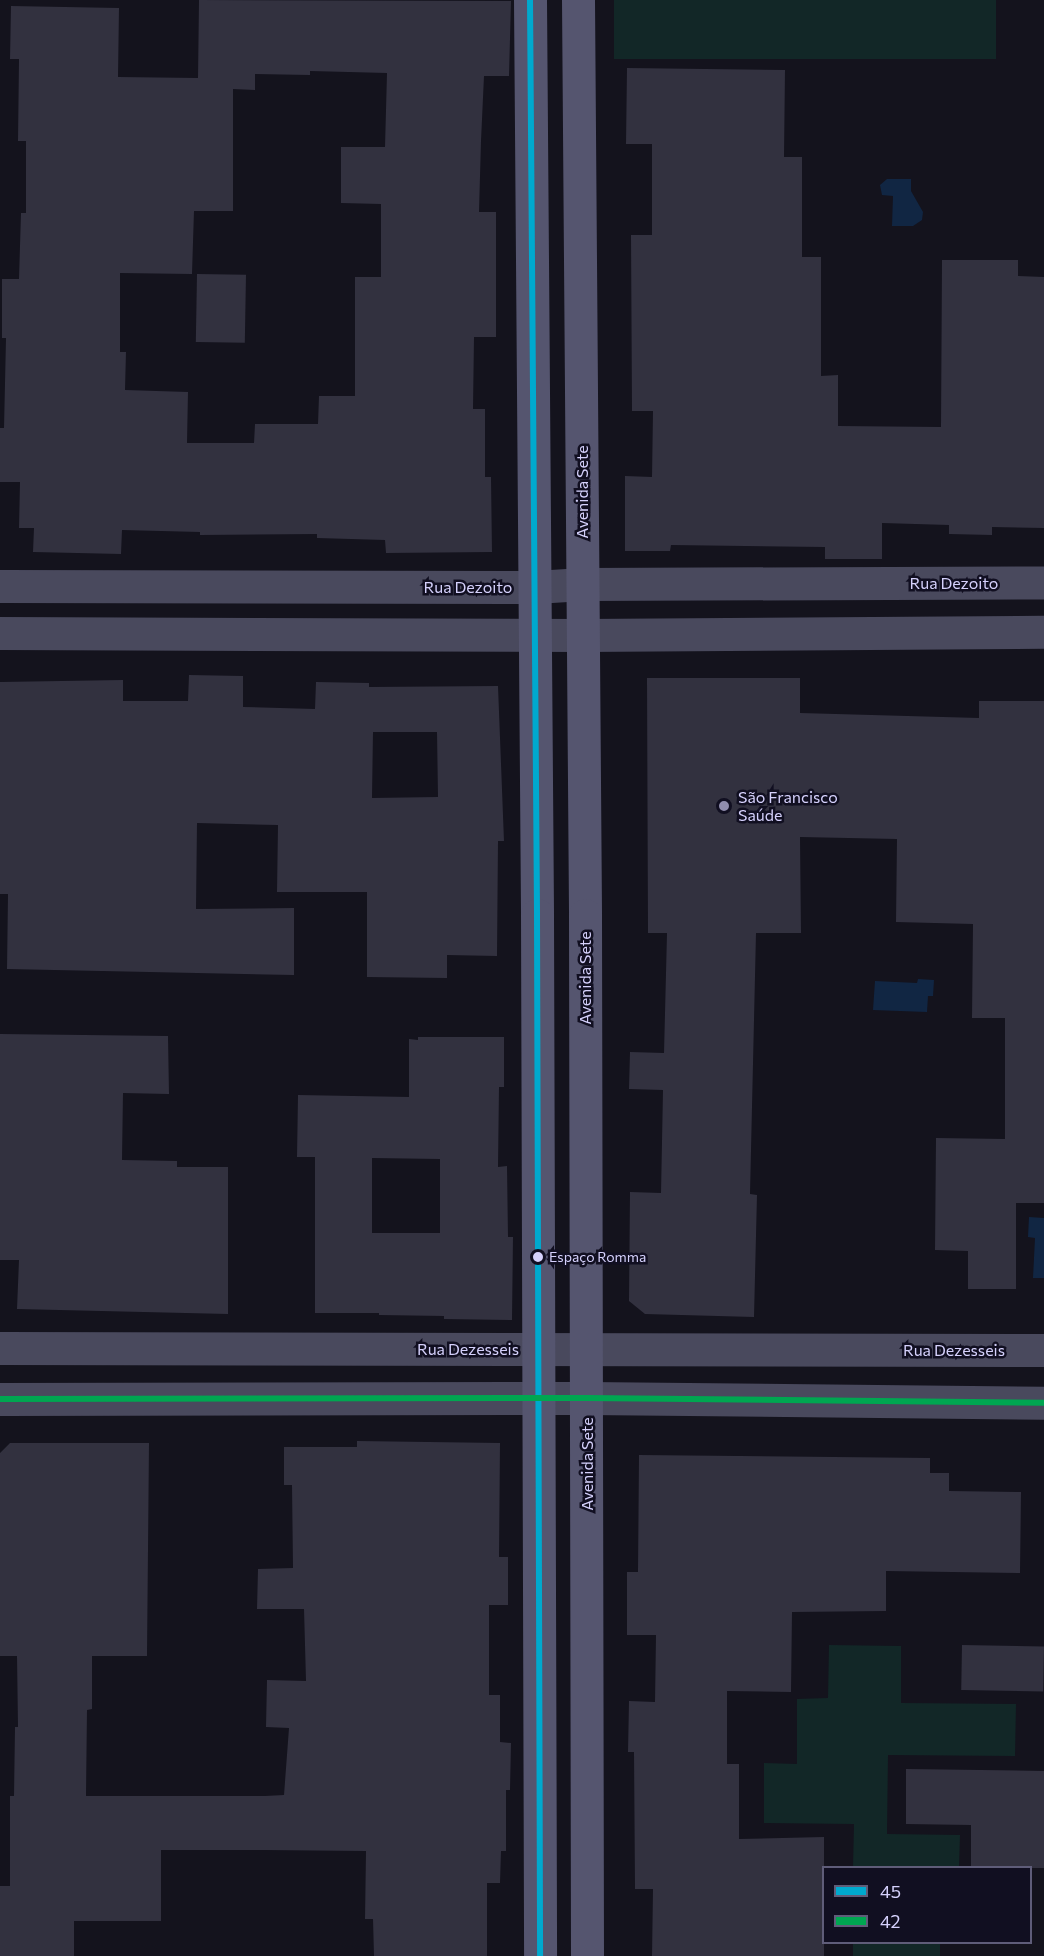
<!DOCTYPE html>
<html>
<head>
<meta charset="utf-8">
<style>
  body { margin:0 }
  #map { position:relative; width:1044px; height:1956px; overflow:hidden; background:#14131d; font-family:Commissioner,sans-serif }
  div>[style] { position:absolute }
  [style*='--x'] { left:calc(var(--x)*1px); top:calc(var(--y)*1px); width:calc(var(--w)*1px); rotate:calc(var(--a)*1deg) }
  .green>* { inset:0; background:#122727; transform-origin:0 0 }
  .water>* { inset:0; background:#112643 }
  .building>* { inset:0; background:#32313f; transform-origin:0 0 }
  .street>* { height:33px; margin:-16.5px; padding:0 16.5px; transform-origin:16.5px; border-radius:16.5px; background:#49495d }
  .secondary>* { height:33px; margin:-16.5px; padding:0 16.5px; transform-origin:16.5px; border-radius:16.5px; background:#55556f }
  .bus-1>* { height:6px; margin:-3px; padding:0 3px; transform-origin:3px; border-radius:3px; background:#00a9ce }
  .bus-2>* { height:6px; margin:-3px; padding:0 3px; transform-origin:3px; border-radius:3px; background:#00a651 }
  .dots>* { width:16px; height:16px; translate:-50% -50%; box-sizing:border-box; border:3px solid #110f21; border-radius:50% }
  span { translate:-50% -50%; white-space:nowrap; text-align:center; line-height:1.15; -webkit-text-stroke:5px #110f21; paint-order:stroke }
  .bus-label { font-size:14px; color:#d5d1fc }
  .left { translate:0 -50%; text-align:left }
  .street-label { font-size:16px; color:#d5d1fc }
  .poi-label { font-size:16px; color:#d5d1fc }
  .legend { position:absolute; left:822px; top:1866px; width:210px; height:78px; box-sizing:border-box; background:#110f21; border:2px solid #5f5d79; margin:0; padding:8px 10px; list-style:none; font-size:18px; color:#d5d1fc }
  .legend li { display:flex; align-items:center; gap:12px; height:30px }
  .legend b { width:30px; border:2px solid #5f5d79 }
</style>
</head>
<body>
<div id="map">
  <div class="green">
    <div style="left:614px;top:0;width:382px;height:59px"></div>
    <div style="clip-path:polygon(829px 1645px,901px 1646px,901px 1703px,1016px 1704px,1015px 1756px,888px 1755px,887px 1834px,960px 1835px,959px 1867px,853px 1867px,854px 1824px,764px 1823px,764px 1763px,797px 1764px,797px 1699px,828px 1698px)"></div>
    <div style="left:853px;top:1943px;width:87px;height:13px"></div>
  </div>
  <div class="water">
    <div style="clip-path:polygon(911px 179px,911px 191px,923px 212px,922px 220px,913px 226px,892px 226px,893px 196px,882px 195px,880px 185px,887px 179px)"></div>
    <div style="clip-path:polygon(918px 979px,934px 980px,933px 996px,928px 996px,927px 1012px,873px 1010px,875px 981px,917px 983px)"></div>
    <div style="clip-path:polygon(1029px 1217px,1044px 1218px,1044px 1278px,1033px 1278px,1035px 1238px,1028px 1237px)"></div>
  </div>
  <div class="building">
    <div style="clip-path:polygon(evenodd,199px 0,511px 1px,509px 76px,484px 76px,481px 141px,479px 212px,496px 212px,496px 337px,474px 337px,473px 409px,485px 409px,485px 477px,491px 477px,492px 552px,386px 553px,385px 540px,317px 538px,317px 534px,200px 535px,200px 532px,122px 530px,121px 554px,33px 552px,34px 528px,19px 528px,20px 482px,0 482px,0 428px,4px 428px,6px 338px,2px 338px,2px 279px,19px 279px,21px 213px,26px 213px,26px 141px,18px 141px,19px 59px,10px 59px,11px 6px,119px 8px,118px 77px,198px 78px,199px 0,310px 71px,387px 73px,385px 147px,341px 147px,341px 203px,381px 204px,381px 277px,355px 277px,355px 396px,319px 396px,318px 424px,255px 424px,254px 443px,187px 443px,188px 392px,125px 390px,126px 352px,120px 352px,120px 273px,192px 274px,194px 211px,233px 211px,233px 89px,255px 90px,255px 74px,310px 75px,310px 71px)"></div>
    <div style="clip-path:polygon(627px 68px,785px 70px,784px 157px,802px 157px,802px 257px,821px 257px,821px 376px,838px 375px,838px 426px,941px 427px,942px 260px,1018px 260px,1018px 276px,1044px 277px,1044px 528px,992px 527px,992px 535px,949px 534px,949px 525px,882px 523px,882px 559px,825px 559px,825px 547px,671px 545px,670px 551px,625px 551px,625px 476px,652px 477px,653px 411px,632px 411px,631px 235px,652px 235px,652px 144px,626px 144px)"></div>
    <div style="left:197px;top:274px;width:49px;height:68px;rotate:1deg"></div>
    <div style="clip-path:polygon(evenodd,189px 675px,243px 676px,243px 707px,315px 709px,316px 682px,369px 683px,369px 687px,498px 686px,504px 841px,498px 841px,497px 956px,447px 955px,447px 978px,367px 977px,367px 892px,277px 892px,278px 825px,197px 823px,196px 909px,294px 908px,294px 975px,7px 969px,8px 894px,0 894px,0 682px,123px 680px,123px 701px,188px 701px,189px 675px,373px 732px,437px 732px,438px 797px,372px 798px,373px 732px)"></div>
    <div style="clip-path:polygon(647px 678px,800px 678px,800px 713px,979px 718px,979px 701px,1044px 701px,1044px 1203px,1016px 1203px,1016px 1289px,968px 1289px,968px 1251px,935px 1250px,936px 1138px,1005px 1139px,1005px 1018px,972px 1018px,973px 924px,896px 922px,897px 839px,800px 837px,801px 933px,756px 933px,750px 1194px,757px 1195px,754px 1317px,645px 1314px,629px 1301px,630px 1192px,661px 1193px,663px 1090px,629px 1089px,630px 1052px,664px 1053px,667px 933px,648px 933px)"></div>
    <div style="clip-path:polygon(0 1034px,168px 1036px,169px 1094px,123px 1093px,122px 1160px,177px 1161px,177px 1167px,228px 1167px,228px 1314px,17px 1309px,19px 1260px,0 1260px)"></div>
    <div style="clip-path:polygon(evenodd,418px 1037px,504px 1037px,504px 1087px,499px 1087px,498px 1167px,507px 1166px,508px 1237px,513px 1237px,512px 1320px,444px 1319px,444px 1316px,379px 1315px,379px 1313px,315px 1313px,315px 1157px,297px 1157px,298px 1095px,409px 1097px,409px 1039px,418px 1040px,418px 1037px,372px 1158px,440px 1159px,440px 1233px,372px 1233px,372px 1158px)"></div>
    <div style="clip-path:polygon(357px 1441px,500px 1443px,499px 1557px,508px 1557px,508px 1605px,489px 1605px,489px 1695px,500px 1695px,500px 1742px,511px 1743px,510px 1790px,506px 1790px,506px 1851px,501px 1851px,500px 1883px,487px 1883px,487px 1956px,374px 1956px,373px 1919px,365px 1919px,366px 1851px,264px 1850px,161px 1850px,161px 1921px,74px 1921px,74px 1956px,0 1956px,0 1886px,10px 1886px,10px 1796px,14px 1796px,15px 1727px,18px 1727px,17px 1656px,0 1656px,0 1453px,10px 1443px,149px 1443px,147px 1656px,92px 1656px,92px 1709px,87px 1710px,86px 1796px,265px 1796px,284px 1795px,289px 1728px,266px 1727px,267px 1680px,306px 1681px,304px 1609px,257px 1609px,258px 1569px,293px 1568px,292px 1485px,284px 1485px,284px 1447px,357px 1447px)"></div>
    <div style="clip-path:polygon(639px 1455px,930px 1458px,930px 1473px,949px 1473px,949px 1491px,1021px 1492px,1020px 1573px,886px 1571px,886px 1611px,792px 1612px,791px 1692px,727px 1691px,727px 1764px,739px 1764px,739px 1839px,824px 1837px,824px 1956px,652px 1956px,653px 1889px,635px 1889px,634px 1752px,628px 1752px,629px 1701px,655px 1702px,656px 1635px,627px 1635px,627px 1572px,638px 1572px)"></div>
    <div style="left:962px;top:1645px;width:82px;height:45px;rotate:1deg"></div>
    <div style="clip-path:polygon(906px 1769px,1044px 1771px,1044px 1868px,971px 1868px,971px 1825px,906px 1824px)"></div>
  </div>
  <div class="street">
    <div style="--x:0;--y:586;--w:535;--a:0.11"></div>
    <div style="--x:535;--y:587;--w:48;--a:-3.6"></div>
    <div style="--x:583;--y:584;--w:461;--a:-0.2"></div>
    <div style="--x:0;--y:633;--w:583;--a:0.2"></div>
    <div style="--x:583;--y:635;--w:461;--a:-0.4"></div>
    <div style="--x:0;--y:1348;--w:1044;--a:0.11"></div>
    <div style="--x:0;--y:1399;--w:587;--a:-0.1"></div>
    <div style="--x:587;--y:1398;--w:457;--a:0.6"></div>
  </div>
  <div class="secondary">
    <div style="--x:530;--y:0;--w:915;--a:89.56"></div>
    <div style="--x:537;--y:915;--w:1041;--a:89.83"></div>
    <div style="--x:578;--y:0;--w:915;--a:89.56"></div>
    <div style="--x:585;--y:915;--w:1041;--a:89.89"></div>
  </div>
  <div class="bus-1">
    <div style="--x:530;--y:0;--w:915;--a:89.56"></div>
    <div style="--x:537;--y:915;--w:1041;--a:89.83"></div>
  </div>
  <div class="bus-2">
    <div style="--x:0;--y:1399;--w:587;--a:-0.1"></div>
    <div style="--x:587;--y:1398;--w:457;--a:0.6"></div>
  </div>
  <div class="dots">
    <div style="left:724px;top:806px;background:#918eae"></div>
    <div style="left:538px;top:1257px;background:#d5d1fc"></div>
  </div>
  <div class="bus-label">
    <span class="left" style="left:549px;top:1257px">Espaço Romma</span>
  </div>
  <div class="street-label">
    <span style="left:582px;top:492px;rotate:-90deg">Avenida Sete</span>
    <span style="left:954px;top:583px">Rua Dezoito</span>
    <span style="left:468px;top:587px">Rua Dezoito</span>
    <span style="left:585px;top:978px;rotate:-90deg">Avenida Sete</span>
    <span style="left:468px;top:1349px">Rua Dezesseis</span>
    <span style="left:954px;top:1350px">Rua Dezesseis</span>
    <span style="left:587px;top:1464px;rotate:-90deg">Avenida Sete</span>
  </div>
  <div class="poi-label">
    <span class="left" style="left:738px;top:806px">São Francisco<br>Saúde</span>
  </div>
  <ul class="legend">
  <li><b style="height:8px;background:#00a9ce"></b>45</li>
  <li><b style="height:8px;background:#00a651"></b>42</li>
  </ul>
</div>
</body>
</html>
